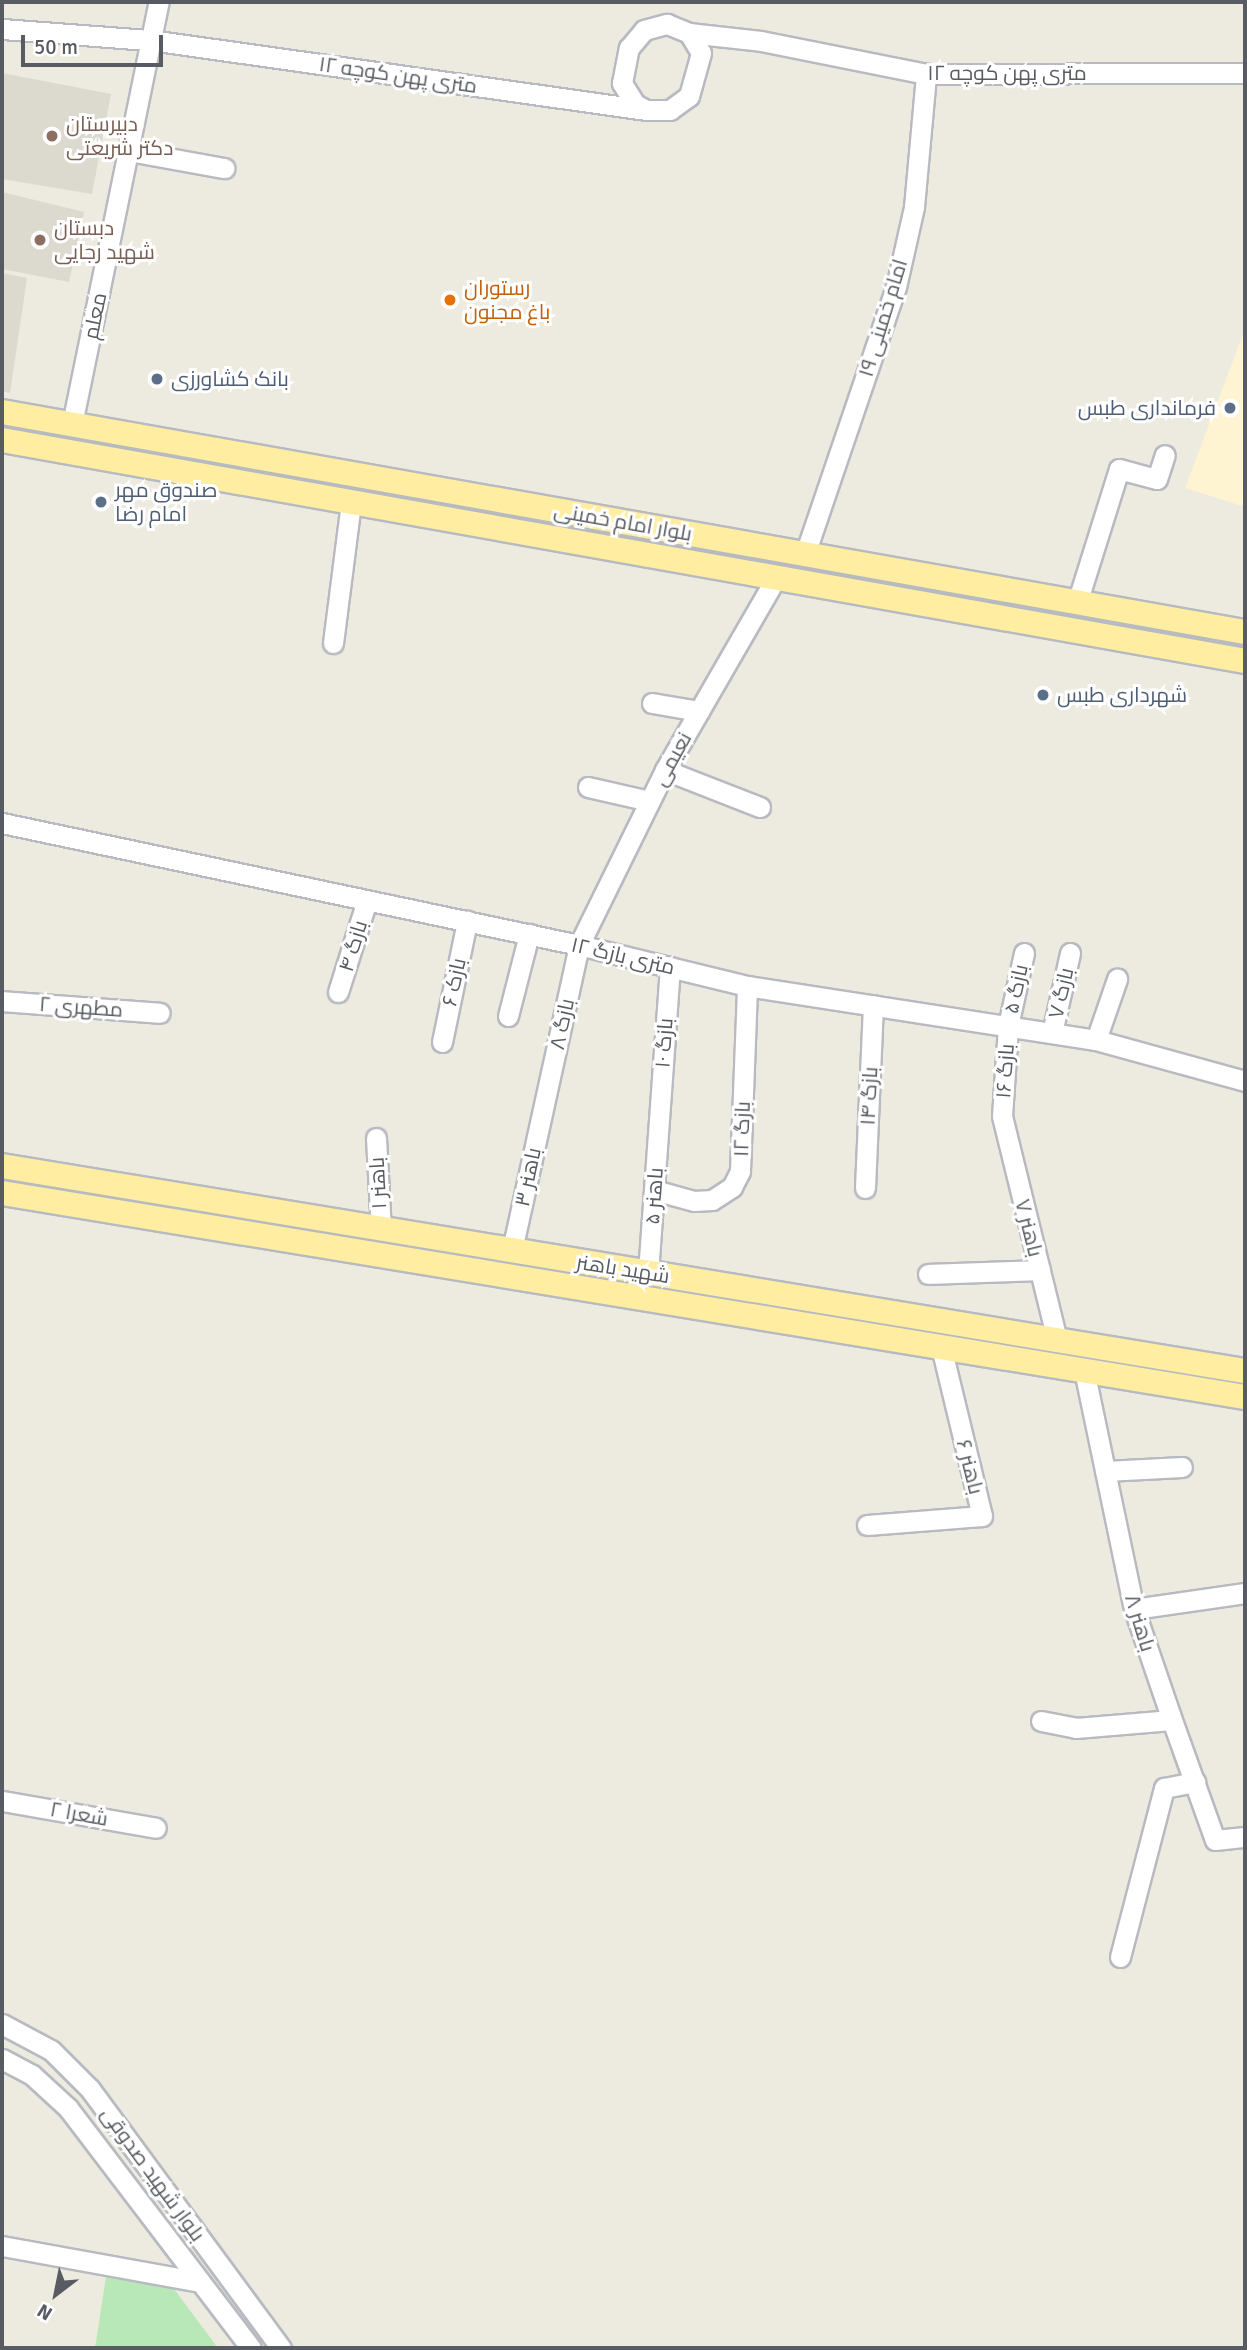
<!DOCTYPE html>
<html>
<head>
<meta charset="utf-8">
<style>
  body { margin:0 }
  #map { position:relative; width:1247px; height:2350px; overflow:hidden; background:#edeadf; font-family:Signika,Cairo,sans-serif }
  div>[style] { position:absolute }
  .commercial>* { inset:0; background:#fff4d2 }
  .education>* { inset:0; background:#dcd9ce }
  .green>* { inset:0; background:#b9e8b8 }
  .roads { filter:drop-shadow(2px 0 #b7bac0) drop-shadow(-2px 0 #b7bac0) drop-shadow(0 2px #b7bac0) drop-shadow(0 -2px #b7bac0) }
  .minor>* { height:19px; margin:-9.5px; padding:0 9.5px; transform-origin:9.5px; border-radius:9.5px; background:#fff }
  .major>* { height:24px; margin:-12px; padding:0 12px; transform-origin:12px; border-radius:12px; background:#ffeea2 }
  .dots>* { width:19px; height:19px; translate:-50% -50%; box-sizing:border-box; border:4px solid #fff; border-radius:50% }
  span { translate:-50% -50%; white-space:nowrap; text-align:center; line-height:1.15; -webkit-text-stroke:6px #fff; paint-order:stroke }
  .street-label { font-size:21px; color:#585c62 }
  .education-label { font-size:21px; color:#785e54 }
  .left { translate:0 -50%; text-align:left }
  .food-label { font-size:21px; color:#c56008 }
  .service-label { font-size:21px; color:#4e5e75 }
  .right { translate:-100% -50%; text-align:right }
  .frame { position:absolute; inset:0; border:4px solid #585c62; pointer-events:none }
  .north { position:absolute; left:21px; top:2259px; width:70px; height:70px; -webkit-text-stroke:5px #fff; paint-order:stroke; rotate:212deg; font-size:19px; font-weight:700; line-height:28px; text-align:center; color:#585c62 }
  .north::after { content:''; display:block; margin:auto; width:24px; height:32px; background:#585c62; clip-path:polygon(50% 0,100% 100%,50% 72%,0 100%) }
  .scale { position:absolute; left:21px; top:35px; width:142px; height:32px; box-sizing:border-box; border:4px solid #585c62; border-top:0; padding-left:9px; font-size:21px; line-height:24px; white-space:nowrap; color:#585c62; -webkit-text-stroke:5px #fff; paint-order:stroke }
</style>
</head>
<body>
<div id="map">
  <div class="commercial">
    <div style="clip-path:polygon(1245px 329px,1245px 507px,1185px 488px)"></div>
  </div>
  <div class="education">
    <div style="clip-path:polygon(2px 73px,111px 94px,92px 194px,2px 179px)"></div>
    <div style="clip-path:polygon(2px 192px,84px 212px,69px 282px,2px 269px)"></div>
    <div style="clip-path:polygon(2px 273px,27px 278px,10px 393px,2px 391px)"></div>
  </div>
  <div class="green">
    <div style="clip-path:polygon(106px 2277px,174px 2289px,218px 2348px,95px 2348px)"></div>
  </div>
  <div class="roads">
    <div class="minor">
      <div style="left:667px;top:24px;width:24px;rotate:22deg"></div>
      <div style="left:689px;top:33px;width:23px;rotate:59deg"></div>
      <div style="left:701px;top:53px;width:45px;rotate:105.6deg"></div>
      <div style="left:689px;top:96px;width:24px;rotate:144deg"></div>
      <div style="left:670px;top:110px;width:24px;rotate:180deg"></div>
      <div style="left:646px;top:110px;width:13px;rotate:-151deg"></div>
      <div style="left:635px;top:104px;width:25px;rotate:-122deg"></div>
      <div style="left:622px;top:83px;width:36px;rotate:-79deg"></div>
      <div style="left:629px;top:48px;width:23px;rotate:-50deg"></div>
      <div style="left:644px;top:30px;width:24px;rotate:-15deg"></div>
      <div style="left:2px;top:29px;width:148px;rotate:4.3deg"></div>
      <div style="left:150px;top:40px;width:501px;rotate:8.03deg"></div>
      <div style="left:689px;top:33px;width:72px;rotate:6.3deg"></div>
      <div style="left:761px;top:41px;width:168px;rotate:11.3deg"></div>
      <div style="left:926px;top:74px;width:319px;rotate:-0.2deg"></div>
      <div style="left:130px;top:151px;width:96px;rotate:10.3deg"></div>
      <div style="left:72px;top:424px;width:431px;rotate:-78.4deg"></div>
      <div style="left:805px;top:554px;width:282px;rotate:-71.2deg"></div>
      <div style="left:896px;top:287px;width:82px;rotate:-77.3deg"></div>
      <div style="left:914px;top:207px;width:134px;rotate:-84.8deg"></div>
      <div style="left:1077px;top:603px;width:140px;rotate:-72.6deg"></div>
      <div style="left:1119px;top:469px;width:39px;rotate:15deg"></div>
      <div style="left:1157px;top:479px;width:25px;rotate:-72deg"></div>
      <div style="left:333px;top:643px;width:142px;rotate:-82.7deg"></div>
      <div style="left:652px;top:703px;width:48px;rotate:9.7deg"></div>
      <div style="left:665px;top:770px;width:102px;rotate:21.3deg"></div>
      <div style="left:588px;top:787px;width:63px;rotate:12.9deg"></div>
      <div style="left:2px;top:823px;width:590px;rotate:11.94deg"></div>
      <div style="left:579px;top:945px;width:173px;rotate:13.7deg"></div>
      <div style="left:747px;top:986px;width:353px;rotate:8.8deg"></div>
      <div style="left:1096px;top:1040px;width:155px;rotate:15.4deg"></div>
      <div style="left:1024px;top:953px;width:75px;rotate:102.4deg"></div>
      <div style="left:1008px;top:1026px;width:90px;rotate:93.8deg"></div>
      <div style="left:1002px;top:1116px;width:231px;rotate:76.2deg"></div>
      <div style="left:338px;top:992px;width:96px;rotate:-72.5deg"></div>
      <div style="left:2px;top:1001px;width:158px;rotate:4.3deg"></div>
      <div style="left:508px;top:1016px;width:85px;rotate:-75.6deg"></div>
      <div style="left:1052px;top:1033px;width:82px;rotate:-77.3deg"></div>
      <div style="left:1096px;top:1040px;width:65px;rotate:-71deg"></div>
      <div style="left:442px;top:1042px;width:124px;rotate:-78.3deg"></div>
      <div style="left:376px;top:1138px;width:91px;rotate:86.9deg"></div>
      <div style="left:865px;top:1188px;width:183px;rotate:-87.5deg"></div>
      <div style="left:654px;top:1190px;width:41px;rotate:15.4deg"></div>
      <div style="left:694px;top:1201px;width:18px;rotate:-3deg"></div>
      <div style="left:712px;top:1200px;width:24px;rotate:-33deg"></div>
      <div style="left:732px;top:1187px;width:18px;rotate:-63deg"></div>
      <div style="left:740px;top:1171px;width:185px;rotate:-87.8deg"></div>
      <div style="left:512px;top:1250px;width:312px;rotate:-77.6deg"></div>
      <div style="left:579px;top:945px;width:195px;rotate:-63.8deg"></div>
      <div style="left:665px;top:770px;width:222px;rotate:-60deg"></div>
      <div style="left:648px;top:1273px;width:307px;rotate:-85.9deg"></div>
      <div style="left:928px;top:1274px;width:112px;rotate:-2deg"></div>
      <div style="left:1084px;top:1370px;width:244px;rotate:78.2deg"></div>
      <div style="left:1134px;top:1609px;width:117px;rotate:71.1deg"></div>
      <div style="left:1172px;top:1720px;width:127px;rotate:70.3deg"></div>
      <div style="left:1215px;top:1840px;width:30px;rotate:-6deg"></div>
      <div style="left:1105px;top:1471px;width:77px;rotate:-3deg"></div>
      <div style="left:867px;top:1525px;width:115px;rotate:-4.5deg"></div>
      <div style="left:982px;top:1516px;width:174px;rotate:-103.6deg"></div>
      <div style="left:1134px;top:1609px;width:112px;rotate:-8.2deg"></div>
      <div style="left:1041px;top:1721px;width:36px;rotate:11deg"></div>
      <div style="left:1076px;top:1728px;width:96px;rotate:-4.8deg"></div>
      <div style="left:2px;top:1801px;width:156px;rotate:9.9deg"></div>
      <div style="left:1120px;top:1957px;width:175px;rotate:-75.4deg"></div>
      <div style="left:1164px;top:1788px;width:32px;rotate:-11deg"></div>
      <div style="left:2px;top:2024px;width:55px;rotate:28deg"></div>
      <div style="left:51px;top:2050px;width:55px;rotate:45deg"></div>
      <div style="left:90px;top:2089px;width:322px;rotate:53.6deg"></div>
      <div style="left:2px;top:2059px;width:34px;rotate:28deg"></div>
      <div style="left:32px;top:2075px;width:49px;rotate:42.5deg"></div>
      <div style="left:68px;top:2108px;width:302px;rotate:52.7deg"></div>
      <div style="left:2px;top:2246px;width:201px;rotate:10.3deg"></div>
    </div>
    <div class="major">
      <div style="left:2px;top:412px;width:1262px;rotate:10.04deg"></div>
      <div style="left:2px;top:440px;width:1262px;rotate:10.08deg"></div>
      <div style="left:2px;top:1166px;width:1260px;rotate:9.37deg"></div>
      <div style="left:2px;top:1193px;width:1260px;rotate:9.32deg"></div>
    </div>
  </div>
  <div class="dots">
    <div style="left:52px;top:136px;background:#8d6e63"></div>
    <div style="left:40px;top:240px;background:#8d6e63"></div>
    <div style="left:450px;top:300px;background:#e8710a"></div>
    <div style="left:157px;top:379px;background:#5c6f8a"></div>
    <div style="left:1230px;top:408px;background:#5c6f8a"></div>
    <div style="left:101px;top:502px;background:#5c6f8a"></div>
    <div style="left:1043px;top:695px;background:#5c6f8a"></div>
  </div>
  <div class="street-label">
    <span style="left:1007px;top:73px">۱۲ متری پهن کوچه</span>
    <span style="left:398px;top:75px;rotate:8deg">۱۲ متری پهن کوچه</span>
    <span style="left:95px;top:316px;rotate:-78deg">معلم</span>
    <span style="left:883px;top:318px;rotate:-73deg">امام خمینی ۱۹</span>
    <span style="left:623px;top:522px;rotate:10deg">بلوار امام خمینی</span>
    <span style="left:672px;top:759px;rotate:-61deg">نعیمی</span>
    <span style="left:353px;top:946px;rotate:-73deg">بازگ ۴</span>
    <span style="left:623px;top:956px;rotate:13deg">۱۲ متری بازگ</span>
    <span style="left:454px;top:982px;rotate:-78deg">بازک ۶</span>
    <span style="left:1016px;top:989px;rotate:-78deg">بازگ ۵</span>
    <span style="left:1061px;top:993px;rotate:-77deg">بازگ ۷</span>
    <span style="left:81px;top:1007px;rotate:4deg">مطهری ۲</span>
    <span style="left:562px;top:1024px;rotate:-78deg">بازگ ۸</span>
    <span style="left:664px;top:1043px;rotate:-86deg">بازگ ۱۰</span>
    <span style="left:1005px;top:1071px;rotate:-86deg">بازگ ۱۶</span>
    <span style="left:869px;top:1096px;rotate:-87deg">بازگ ۱۴</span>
    <span style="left:742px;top:1129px;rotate:-88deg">بازگ ۱۲</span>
    <span style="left:528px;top:1177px;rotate:-78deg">باهنر ۳</span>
    <span style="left:378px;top:1183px;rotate:-93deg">باهنر ۱</span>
    <span style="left:654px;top:1196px;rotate:-86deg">باهنر ۵</span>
    <span style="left:1029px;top:1228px;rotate:76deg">باهنر ۷</span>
    <span style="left:623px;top:1269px;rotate:9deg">شهید باهنر</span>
    <span style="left:970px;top:1467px;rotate:76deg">باهنر ۶</span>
    <span style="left:1140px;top:1623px;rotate:73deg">باهنر ۸</span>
    <span style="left:79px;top:1814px;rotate:10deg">شعرا ۲</span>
    <span style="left:153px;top:2174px;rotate:54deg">بلوار شهید صدوقی</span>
  </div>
  <div class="education-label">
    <span class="left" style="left:66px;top:136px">دبیرستان<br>دکتر شریعتی</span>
    <span class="left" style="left:54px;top:240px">دبستان<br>شهید رجایی</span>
  </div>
  <div class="food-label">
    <span class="left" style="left:464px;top:300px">رستوران<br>باغ مجنون</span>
  </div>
  <div class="service-label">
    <span class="left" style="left:171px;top:379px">بانک کشاورزی</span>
    <span class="right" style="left:1216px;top:408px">فرمانداری طبس</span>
    <span class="left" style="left:115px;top:502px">صندوق مهر<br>امام رضا</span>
    <span class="left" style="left:1057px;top:695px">شهرداری طبس</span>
  </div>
  <div class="frame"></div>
  <div class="north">N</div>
  <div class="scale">50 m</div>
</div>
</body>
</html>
